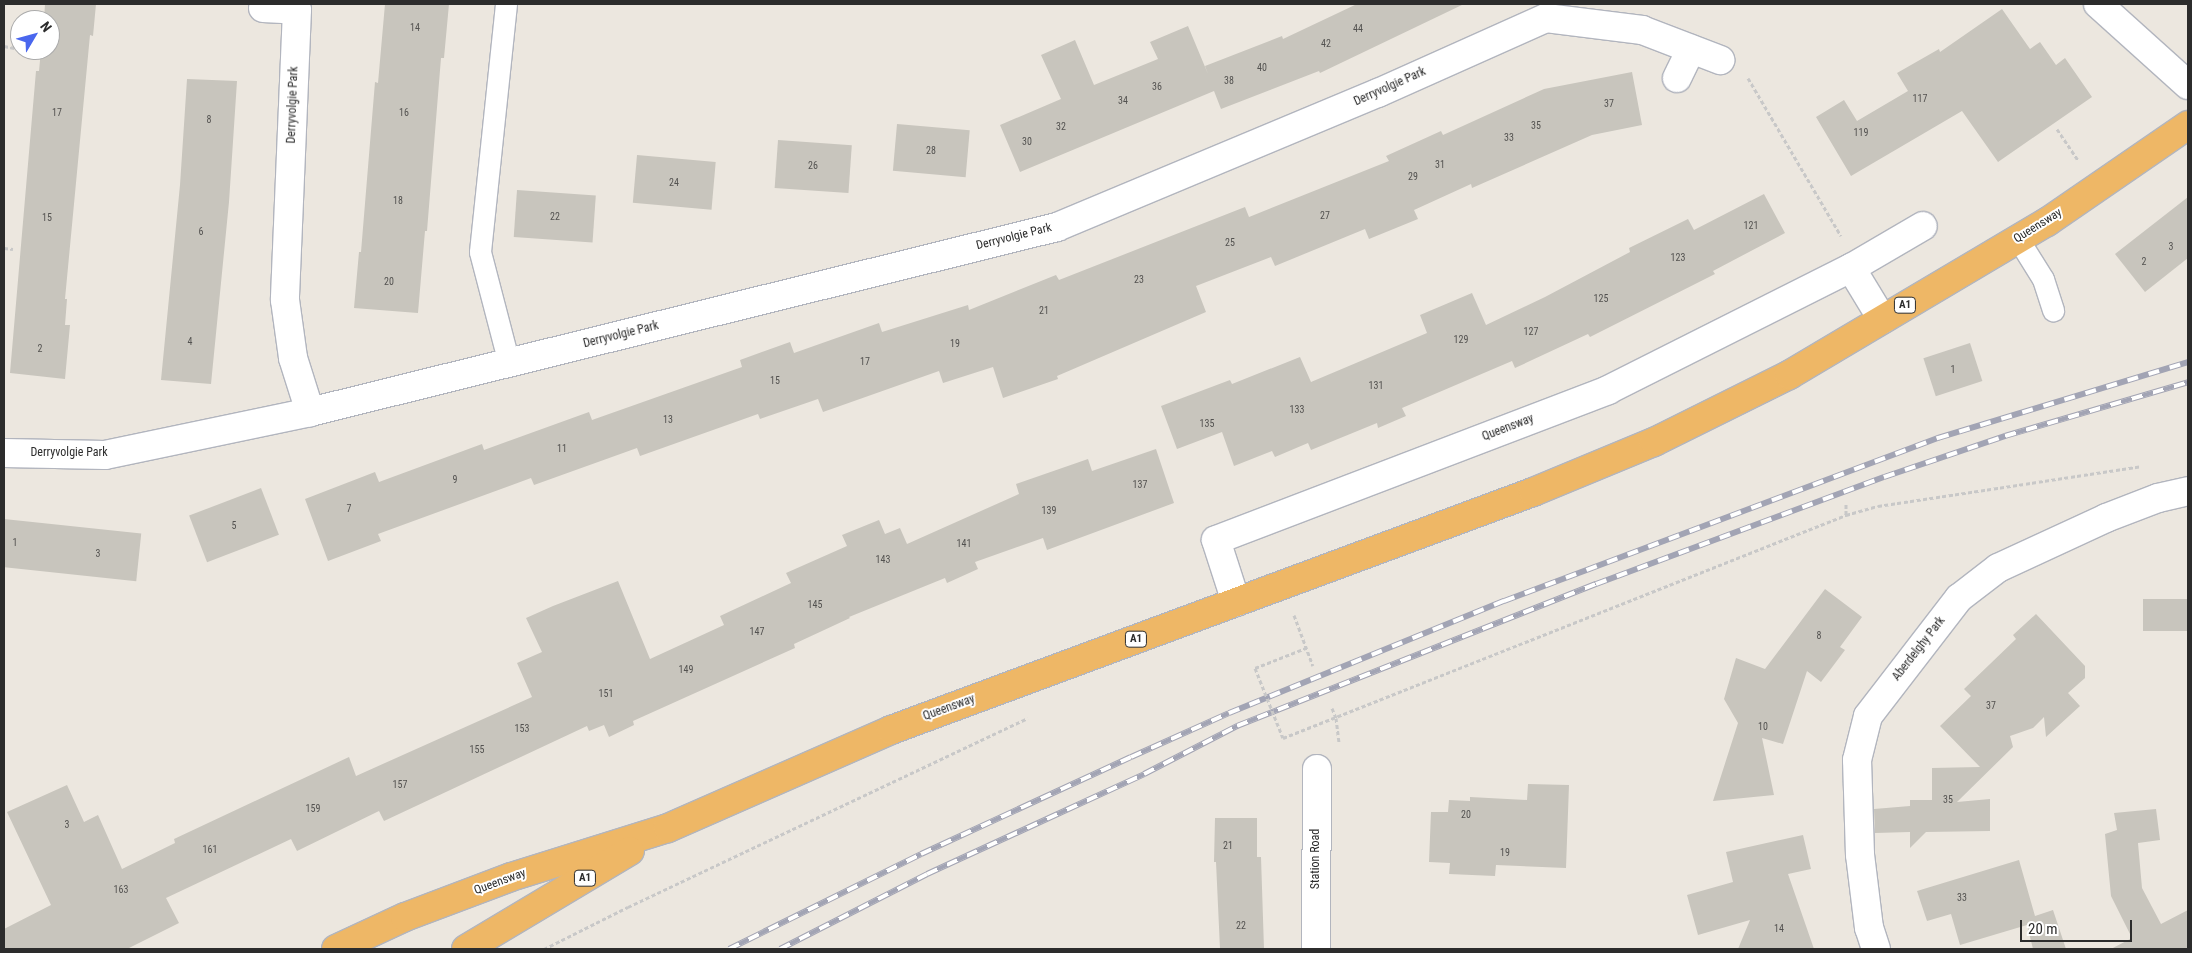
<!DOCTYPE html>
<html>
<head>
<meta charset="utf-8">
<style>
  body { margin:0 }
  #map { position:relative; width:2192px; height:953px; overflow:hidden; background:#ece7df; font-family:"Roboto Condensed",sans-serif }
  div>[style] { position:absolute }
  .building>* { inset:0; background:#c8c5bd; transform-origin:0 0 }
  .path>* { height:3px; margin-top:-1.5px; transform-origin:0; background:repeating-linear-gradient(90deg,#c8c8c8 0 4px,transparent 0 6.5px) }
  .roads { filter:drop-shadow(1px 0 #b2b5be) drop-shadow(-1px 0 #b2b5be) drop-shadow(0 1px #b2b5be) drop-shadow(0 -1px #b2b5be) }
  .service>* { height:21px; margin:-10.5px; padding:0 10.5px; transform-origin:10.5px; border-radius:10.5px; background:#fff }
  .minor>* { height:28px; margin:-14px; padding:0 14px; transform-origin:14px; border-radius:14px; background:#fff }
  .trunk>* { height:28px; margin:-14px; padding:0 14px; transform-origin:14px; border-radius:14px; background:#eeb766 }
  .rail>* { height:5.5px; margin-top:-2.75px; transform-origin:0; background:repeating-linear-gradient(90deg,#fff 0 11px,#a2a4b4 0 22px); box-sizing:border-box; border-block:1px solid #a2a4b4 }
  .path-bridge>* { height:3px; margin-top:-1.5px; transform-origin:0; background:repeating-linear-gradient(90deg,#c8c8c8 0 4px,transparent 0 6.5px) }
  span { translate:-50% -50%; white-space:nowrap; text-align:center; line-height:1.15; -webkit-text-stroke:4px #fff; paint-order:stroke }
  .number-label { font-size:10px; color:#535250 }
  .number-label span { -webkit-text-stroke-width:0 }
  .shield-label span { padding:1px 4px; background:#fff; border:1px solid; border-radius:4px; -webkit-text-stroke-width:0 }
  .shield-label { font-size:11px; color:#2c2c2c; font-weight:700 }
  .street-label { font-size:12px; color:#2c2c2c }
  .frame { position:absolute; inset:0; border:5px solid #2c2c2c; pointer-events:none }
  .north { position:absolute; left:10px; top:10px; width:50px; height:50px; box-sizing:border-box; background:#fff; border:1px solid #ababab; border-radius:50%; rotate:53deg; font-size:14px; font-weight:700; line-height:20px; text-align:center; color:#2c2c2c }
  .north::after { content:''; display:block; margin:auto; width:18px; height:22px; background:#4a67ee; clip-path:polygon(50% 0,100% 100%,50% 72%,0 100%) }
  .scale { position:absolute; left:2020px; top:920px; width:112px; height:22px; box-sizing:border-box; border:2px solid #2c2c2c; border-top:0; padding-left:6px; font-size:15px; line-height:18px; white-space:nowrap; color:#2c2c2c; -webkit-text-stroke:4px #fff; paint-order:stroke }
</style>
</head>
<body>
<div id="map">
  <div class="building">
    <div style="clip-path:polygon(45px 4px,96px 4px,93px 36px,90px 35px,65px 299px,67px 299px,65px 325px,70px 325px,65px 379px,10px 373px,36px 71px,39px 71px,41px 50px,50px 50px,50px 20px,44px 20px)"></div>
    <div style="clip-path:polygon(385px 4px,449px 4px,444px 58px,441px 58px,427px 231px,425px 231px,418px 313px,354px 308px,359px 252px,361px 252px,375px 82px,378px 83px)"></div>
    <div style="clip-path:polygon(1357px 4px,1464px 4px,1320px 73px,1319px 71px,1221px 109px,1214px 91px,1020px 172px,1000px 125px,1061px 99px,1041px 55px,1075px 40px,1094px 85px,1158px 59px,1150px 42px,1188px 26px,1208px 74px,1205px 66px,1282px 36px,1283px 39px)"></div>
    <div style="clip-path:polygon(2002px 9px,2030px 49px,2040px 42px,2056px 65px,2065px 58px,2092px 97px,1998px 162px,1962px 111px,1851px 176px,1816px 117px,1844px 100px,1857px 121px,1908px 91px,1897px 73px,1939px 49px,1940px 52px)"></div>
    <div style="clip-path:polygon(1632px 72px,1642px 125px,1592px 135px,1472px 188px,1471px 184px,1414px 210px,1418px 219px,1369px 239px,1365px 229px,1275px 266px,1271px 257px,1196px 286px,1206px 312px,1057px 376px,1058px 379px,1003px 398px,993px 367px,943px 383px,939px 371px,823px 412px,818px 399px,760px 419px,758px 414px,640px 456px,637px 448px,534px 485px,531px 478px,378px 534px,381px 541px,328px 561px,305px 499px,375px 472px,379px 482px,482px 444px,484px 450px,589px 412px,592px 420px,742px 367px,740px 360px,790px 342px,794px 353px,879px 323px,882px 332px,968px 305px,969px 310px,1056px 275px,1059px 280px,1245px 207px,1249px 217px,1389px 161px,1386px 156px,1441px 131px,1443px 135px,1544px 89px)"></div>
    <div style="clip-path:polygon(187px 79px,237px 81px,229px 202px,211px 384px,161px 380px,180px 185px)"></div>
    <div style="left:897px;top:124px;width:73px;height:47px;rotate:5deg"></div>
    <div style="left:778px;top:140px;width:74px;height:48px;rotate:4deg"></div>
    <div style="left:637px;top:155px;width:79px;height:48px;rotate:5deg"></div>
    <div style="left:517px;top:190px;width:79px;height:47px;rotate:4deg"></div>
    <div style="clip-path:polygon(1764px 194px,1785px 233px,1713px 271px,1715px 274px,1590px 337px,1588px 334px,1515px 368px,1512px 361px,1402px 408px,1406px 416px,1378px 428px,1377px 423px,1311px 450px,1308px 443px,1275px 457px,1272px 451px,1234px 466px,1222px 432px,1177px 449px,1161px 406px,1230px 380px,1232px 384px,1300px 357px,1311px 382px,1427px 333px,1420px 315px,1472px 293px,1486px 325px,1545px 297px,1630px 252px,1629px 248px,1688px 219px,1694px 230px)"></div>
    <div style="clip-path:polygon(2188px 197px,2188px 258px,2145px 292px,2115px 254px)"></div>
    <div style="left:1970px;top:343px;width:40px;height:49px;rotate:72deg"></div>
    <div style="clip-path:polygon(1156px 449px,1174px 503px,1047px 550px,1043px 538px,975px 562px,978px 569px,947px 583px,945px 578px,849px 617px,850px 618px,794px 644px,795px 648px,633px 721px,634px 725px,609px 737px,604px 725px,589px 731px,587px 726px,384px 821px,379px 811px,297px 851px,291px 839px,166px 898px,179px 923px,127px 949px,4px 949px,4px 929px,51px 905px,7px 812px,67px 785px,84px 822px,98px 815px,122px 869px,175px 843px,174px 839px,349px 757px,356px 776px,532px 697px,517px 663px,542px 652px,526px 618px,553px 606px,618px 581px,650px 659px,724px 625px,720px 616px,791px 583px,786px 573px,847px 546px,842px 535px,879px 520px,885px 534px,900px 528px,907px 544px,1019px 494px,1016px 484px,1088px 459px,1092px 471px)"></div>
    <div style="left:261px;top:488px;width:50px;height:77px;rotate:69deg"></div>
    <div style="left:4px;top:519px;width:138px;height:48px;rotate:6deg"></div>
    <div style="clip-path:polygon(1825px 589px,1862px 617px,1840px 647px,1845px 650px,1821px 682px,1807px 671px,1783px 744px,1762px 738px,1774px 795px,1713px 801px,1738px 723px,1724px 699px,1736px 658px,1765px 669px)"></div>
    <div style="left:2188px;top:599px;width:32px;height:45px;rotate:90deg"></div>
    <div style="clip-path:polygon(2036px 614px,2085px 666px,2085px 678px,2068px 693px,2080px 706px,2046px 737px,2044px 717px,2033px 728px,2010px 736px,2013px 747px,1957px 802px,1990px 799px,1990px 831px,1926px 832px,1910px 848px,1910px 832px,1875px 833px,1874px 809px,1910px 806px,1910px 800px,1932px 800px,1932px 768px,1980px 767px,1940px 726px,1971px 696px,1964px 689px,2016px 639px,2013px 635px)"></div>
    <div style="clip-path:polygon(1528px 784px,1569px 785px,1566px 868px,1496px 865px,1495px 876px,1449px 874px,1450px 863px,1429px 862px,1431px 812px,1448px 812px,1449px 800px,1470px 801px,1470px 797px,1527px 800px)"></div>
    <div style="clip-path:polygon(2156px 809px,2160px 840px,2138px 843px,2142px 888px,2161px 924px,2188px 910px,2188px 949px,2111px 949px,2132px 938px,2111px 896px,2105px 834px,2117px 830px,2114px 813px)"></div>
    <div style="clip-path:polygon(1215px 818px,1257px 818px,1257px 857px,1261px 857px,1264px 949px,1220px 949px,1216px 862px,1214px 862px)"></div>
    <div style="clip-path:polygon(1803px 835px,1811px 869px,1788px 874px,1814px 949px,1738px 949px,1750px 920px,1698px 935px,1687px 895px,1733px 882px,1726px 852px)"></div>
    <div style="clip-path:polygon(2019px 860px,2035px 916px,2053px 910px,2066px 949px,2033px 949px,2027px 925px,1960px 945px,1951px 914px,1927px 921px,1917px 891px)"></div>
  </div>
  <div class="path">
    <div style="left:4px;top:46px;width:16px;rotate:11deg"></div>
    <div style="left:26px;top:50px;width:6px;rotate:9deg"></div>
    <div style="left:1748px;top:78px;width:183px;rotate:59.5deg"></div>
    <div style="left:2057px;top:129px;width:37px;rotate:56deg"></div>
    <div style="left:4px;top:248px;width:9px;rotate:6deg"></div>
    <div style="left:1846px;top:504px;width:11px;rotate:90deg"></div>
    <div style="left:1294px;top:615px;width:54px;rotate:69.6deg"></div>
    <div style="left:1255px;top:668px;width:55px;rotate:-21.4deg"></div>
    <div style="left:1332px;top:708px;width:11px;rotate:68deg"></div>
    <div style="left:1336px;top:718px;width:25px;rotate:83deg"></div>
    <div style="left:1283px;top:738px;width:606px;rotate:-21.61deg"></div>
    <div style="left:1846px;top:515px;width:33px;rotate:-16deg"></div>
    <div style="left:1878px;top:506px;width:266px;rotate:-8.6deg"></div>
    <div style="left:544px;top:949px;width:94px;rotate:-26.6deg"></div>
    <div style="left:628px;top:907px;width:442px;rotate:-25.3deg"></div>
  </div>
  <div class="roads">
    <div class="service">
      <div style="left:506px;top:4px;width:249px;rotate:96deg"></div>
      <div style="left:480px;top:252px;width:115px;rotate:75.4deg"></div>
      <div style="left:2018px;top:239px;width:47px;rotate:58deg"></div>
      <div style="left:2043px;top:279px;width:33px;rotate:72deg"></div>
    </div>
    <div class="minor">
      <div style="left:2098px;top:4px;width:121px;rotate:42deg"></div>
      <div style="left:263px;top:8px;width:34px;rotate:3deg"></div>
      <div style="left:297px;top:10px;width:290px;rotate:92.4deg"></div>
      <div style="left:285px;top:300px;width:59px;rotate:82.1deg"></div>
      <div style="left:293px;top:358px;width:57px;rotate:72.5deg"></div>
      <div style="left:1677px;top:78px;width:32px;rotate:-64deg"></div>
      <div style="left:1851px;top:268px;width:60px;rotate:58.7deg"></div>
      <div style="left:4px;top:453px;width:101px;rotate:1.1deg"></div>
      <div style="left:105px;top:455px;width:209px;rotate:-11.8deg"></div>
      <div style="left:310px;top:412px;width:770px;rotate:-13.91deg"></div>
      <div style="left:1057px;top:227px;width:348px;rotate:-22.7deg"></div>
      <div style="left:1378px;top:93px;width:184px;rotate:-24.1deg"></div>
      <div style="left:1546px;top:18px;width:97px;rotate:7.1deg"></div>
      <div style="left:1642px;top:30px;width:84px;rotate:21deg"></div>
      <div style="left:1236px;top:602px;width:65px;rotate:-107.9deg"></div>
      <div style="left:1216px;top:540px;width:420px;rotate:-20.9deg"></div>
      <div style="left:1608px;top:390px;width:272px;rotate:-26.7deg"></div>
      <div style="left:1851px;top:268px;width:83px;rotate:-30.3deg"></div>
      <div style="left:1316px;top:949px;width:180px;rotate:-89.7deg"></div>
      <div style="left:1876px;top:949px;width:22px;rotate:-108deg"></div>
      <div style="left:1869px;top:928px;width:74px;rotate:-97deg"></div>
      <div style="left:1860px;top:855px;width:95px;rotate:-91.8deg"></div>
      <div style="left:1857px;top:760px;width:45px;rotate:-76deg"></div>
      <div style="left:1868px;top:716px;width:149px;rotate:-52.4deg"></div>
      <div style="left:1959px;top:598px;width:49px;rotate:-37.6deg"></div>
      <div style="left:1998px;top:568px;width:119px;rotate:-24.8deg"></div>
      <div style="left:2106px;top:518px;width:56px;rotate:-21deg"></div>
      <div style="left:2158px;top:498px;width:31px;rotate:-13deg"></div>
    </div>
    <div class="trunk">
      <div style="left:336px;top:949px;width:76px;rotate:-24.9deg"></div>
      <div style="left:405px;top:917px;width:113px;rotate:-20.7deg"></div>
      <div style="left:511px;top:877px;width:164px;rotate:-17.3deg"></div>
      <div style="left:668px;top:828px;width:244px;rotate:-23.7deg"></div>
      <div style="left:891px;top:730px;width:685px;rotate:-20.34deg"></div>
      <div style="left:1533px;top:492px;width:131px;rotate:-22.5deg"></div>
      <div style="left:1654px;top:442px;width:151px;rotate:-26.4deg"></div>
      <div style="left:1789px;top:375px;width:300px;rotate:-30.7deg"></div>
      <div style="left:2047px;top:222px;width:171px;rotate:-34.5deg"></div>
      <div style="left:466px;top:949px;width:191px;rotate:-30.9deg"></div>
    </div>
  </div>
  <div class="rail">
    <div style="left:729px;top:949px;width:214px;rotate:-26.3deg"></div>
    <div style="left:921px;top:854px;width:231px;rotate:-24.8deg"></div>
    <div style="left:1131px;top:757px;width:107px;rotate:-24.2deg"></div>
    <div style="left:1229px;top:713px;width:297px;rotate:-22.2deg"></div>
    <div style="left:1504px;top:601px;width:464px;rotate:-20.6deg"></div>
    <div style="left:1938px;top:438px;width:261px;rotate:-16.9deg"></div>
    <div style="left:780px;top:949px;width:165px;rotate:-27deg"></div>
    <div style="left:927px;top:874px;width:239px;rotate:-24.7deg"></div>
    <div style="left:1144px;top:774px;width:105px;rotate:-27.3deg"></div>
    <div style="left:1237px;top:726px;width:386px;rotate:-21.6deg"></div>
    <div style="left:1596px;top:584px;width:307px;rotate:-20.4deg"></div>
    <div style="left:1884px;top:477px;width:128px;rotate:-18.7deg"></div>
    <div style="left:2005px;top:436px;width:191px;rotate:-16.4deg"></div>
  </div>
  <div class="path-bridge">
    <div style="left:1255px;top:668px;width:75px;rotate:68.2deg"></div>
  </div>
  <div class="number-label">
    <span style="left:415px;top:28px">14</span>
    <span style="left:1358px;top:29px">44</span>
    <span style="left:1326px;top:44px">42</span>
    <span style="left:1262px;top:68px">40</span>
    <span style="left:1229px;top:81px">38</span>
    <span style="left:1157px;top:87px">36</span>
    <span style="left:1920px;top:99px">117</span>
    <span style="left:1123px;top:101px">34</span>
    <span style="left:1609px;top:104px">37</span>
    <span style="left:57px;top:113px">17</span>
    <span style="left:404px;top:113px">16</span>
    <span style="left:209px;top:120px">8</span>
    <span style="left:1536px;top:126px">35</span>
    <span style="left:1061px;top:127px">32</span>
    <span style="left:1861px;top:133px">119</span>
    <span style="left:1509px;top:138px">33</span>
    <span style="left:1027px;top:142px">30</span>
    <span style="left:931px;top:151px">28</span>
    <span style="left:1440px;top:165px">31</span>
    <span style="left:813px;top:166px">26</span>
    <span style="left:1413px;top:177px">29</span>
    <span style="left:674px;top:183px">24</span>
    <span style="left:398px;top:201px">18</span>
    <span style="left:1325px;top:216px">27</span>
    <span style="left:555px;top:217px">22</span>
    <span style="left:47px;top:218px">15</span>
    <span style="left:1751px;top:226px">121</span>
    <span style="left:201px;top:232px">6</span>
    <span style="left:1230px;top:243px">25</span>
    <span style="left:2171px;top:247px">3</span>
    <span style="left:1678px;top:258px">123</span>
    <span style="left:2144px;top:262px">2</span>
    <span style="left:1139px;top:280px">23</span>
    <span style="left:389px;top:282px">20</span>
    <span style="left:1601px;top:299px">125</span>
    <span style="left:1044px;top:311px">21</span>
    <span style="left:1531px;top:332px">127</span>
    <span style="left:1461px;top:340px">129</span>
    <span style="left:190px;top:342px">4</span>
    <span style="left:955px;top:344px">19</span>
    <span style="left:40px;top:349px">2</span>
    <span style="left:865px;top:362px">17</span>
    <span style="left:1953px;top:370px">1</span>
    <span style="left:775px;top:381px">15</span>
    <span style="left:1376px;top:386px">131</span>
    <span style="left:1297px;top:410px">133</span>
    <span style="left:668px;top:420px">13</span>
    <span style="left:1207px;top:424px">135</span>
    <span style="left:562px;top:449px">11</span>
    <span style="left:455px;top:480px">9</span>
    <span style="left:1140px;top:485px">137</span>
    <span style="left:349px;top:509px">7</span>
    <span style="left:1049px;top:511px">139</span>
    <span style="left:234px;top:526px">5</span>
    <span style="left:15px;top:543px">1</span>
    <span style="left:964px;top:544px">141</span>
    <span style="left:98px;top:554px">3</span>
    <span style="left:883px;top:560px">143</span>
    <span style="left:815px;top:605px">145</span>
    <span style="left:757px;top:632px">147</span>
    <span style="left:1819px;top:636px">8</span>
    <span style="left:686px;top:670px">149</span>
    <span style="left:606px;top:694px">151</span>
    <span style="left:1991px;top:706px">37</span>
    <span style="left:1763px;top:727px">10</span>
    <span style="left:522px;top:729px">153</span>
    <span style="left:477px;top:750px">155</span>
    <span style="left:400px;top:785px">157</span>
    <span style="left:1948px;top:800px">35</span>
    <span style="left:313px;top:809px">159</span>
    <span style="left:1466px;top:815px">20</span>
    <span style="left:67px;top:825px">3</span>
    <span style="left:1228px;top:846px">21</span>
    <span style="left:210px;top:850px">161</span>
    <span style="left:1505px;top:853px">19</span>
    <span style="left:121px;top:890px">163</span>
    <span style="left:1962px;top:898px">33</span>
    <span style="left:1241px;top:926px">22</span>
    <span style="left:1779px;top:929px">14</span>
  </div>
  <div class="shield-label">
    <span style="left:1905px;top:305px">A1</span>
    <span style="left:1136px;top:639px">A1</span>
    <span style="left:585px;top:878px">A1</span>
  </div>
  <div class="street-label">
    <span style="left:1390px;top:87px;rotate:-24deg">Derryvolgie Park</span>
    <span style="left:293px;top:105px;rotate:-88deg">Derryvolgie Park</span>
    <span style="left:2038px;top:226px;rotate:-32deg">Queensway</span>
    <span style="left:1014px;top:237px;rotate:-14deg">Derryvolgie Park</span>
    <span style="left:621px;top:335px;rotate:-14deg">Derryvolgie Park</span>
    <span style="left:1508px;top:428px;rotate:-21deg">Queensway</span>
    <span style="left:69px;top:453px">Derryvolgie Park</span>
    <span style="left:1919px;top:649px;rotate:-52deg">Aberdelghy Park</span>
    <span style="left:949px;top:708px;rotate:-20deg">Queensway</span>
    <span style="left:1316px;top:859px;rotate:-90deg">Station Road</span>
    <span style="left:500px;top:882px;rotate:-20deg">Queensway</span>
  </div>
  <div class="frame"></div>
  <div class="north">N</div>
  <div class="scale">20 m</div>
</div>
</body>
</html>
